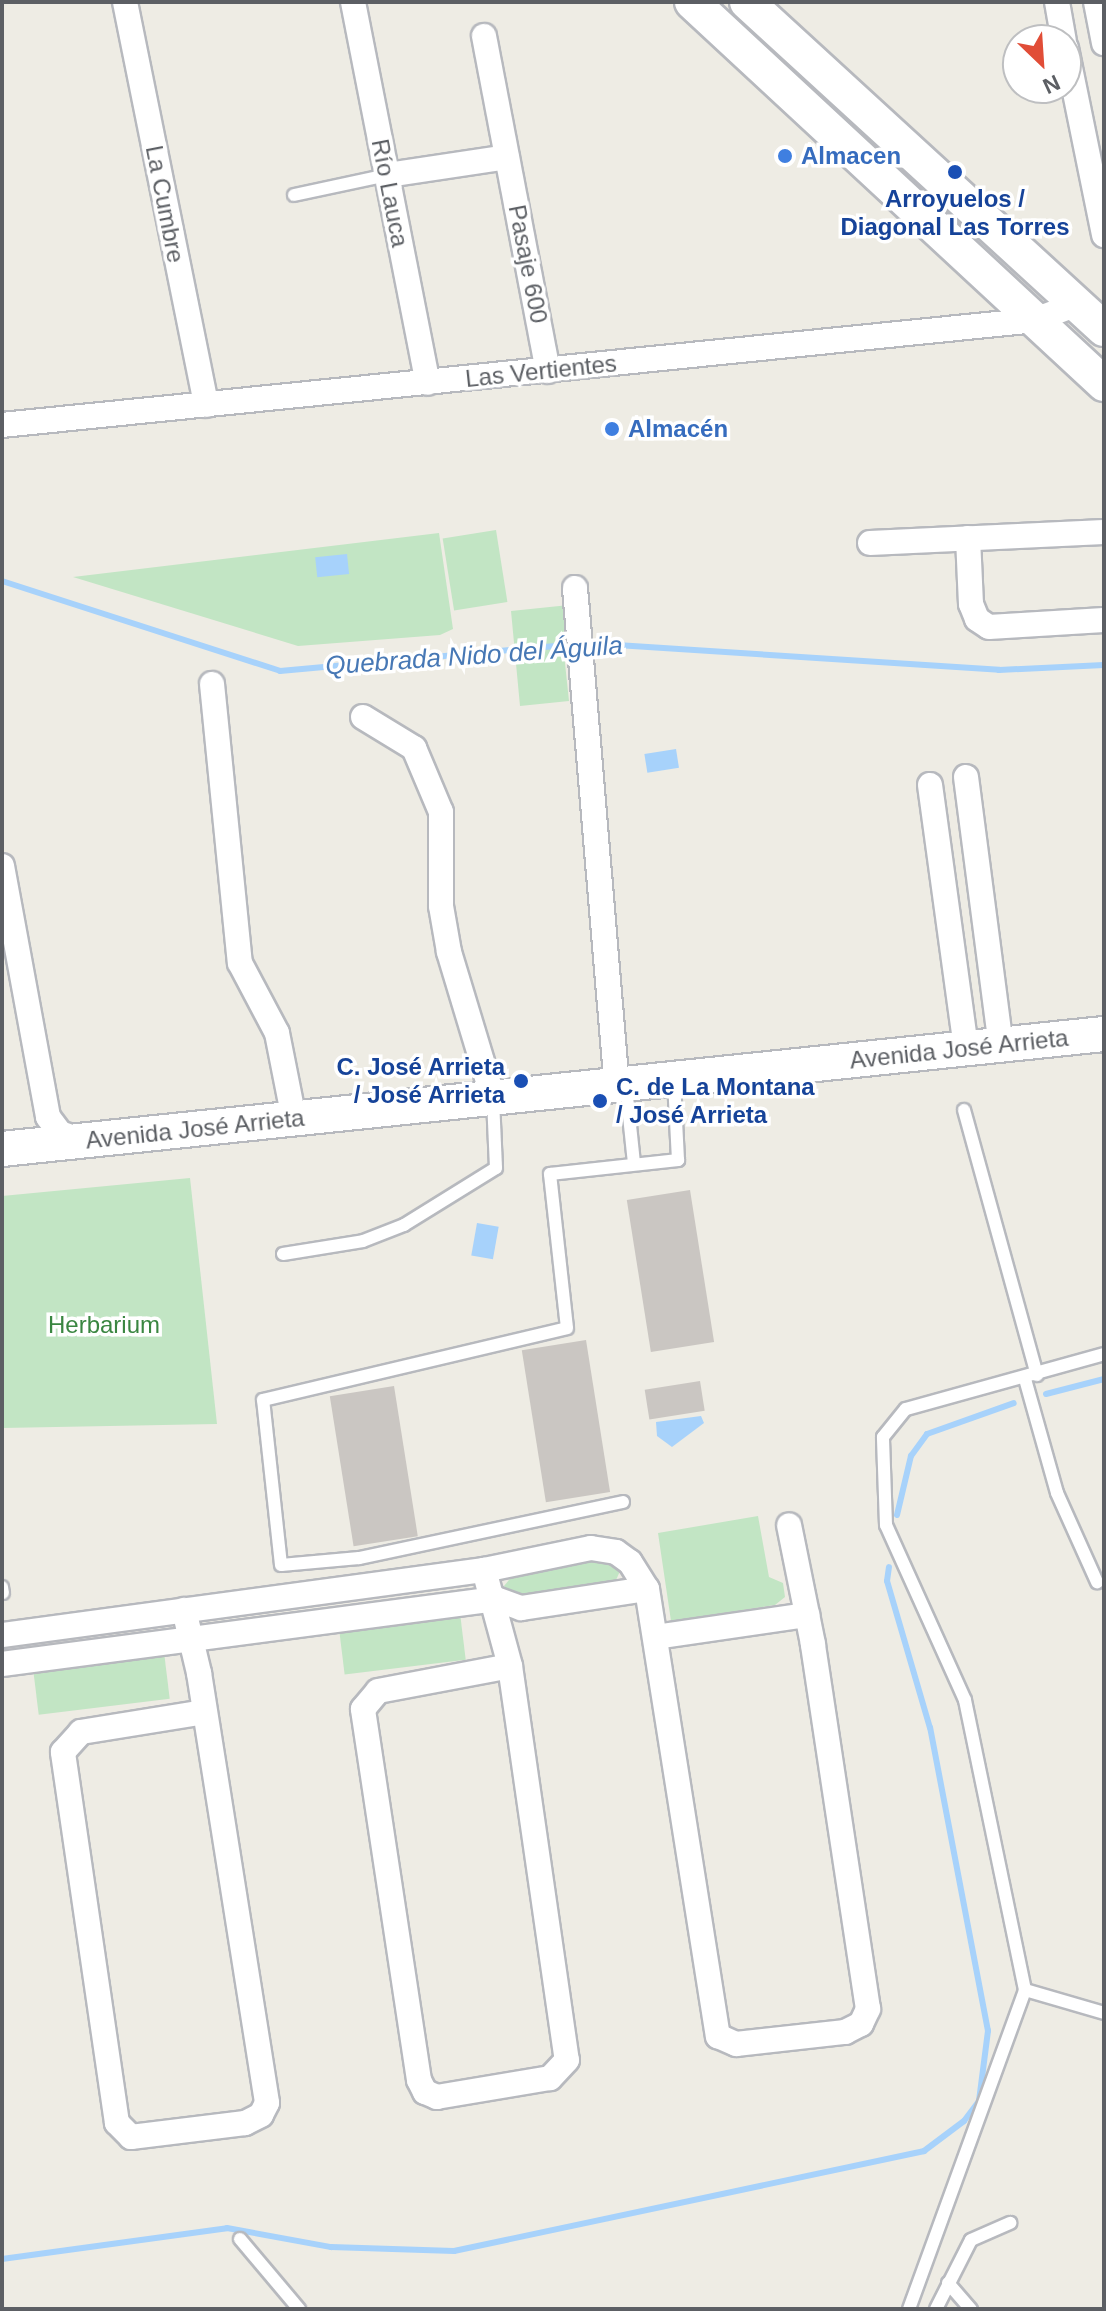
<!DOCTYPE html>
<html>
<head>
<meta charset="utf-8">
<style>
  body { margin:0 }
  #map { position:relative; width:1106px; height:2311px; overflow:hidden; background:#eeece4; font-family:Helvetica,sans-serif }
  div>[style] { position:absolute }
  .green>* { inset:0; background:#c2e5c4; transform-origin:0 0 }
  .water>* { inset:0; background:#a7d2fb; transform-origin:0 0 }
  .stream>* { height:6px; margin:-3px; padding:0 3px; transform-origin:3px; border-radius:3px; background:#a7d2fb }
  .building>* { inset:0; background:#cac6c2; transform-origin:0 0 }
  .roads { filter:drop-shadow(2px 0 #b7b9be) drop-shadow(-2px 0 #b7b9be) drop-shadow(0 2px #b7b9be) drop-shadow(0 -2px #b7b9be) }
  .lane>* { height:12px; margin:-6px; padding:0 6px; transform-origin:6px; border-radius:6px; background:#fff }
  .street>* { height:24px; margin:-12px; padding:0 12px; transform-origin:12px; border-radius:12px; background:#fff }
  .secondary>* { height:34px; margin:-17px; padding:0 17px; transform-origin:17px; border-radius:17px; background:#fff }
  .dots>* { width:22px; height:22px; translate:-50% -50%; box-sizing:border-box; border:4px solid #fff; border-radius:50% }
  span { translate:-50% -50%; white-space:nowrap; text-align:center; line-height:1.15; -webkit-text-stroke:7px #fff; paint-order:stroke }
  .shop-label { font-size:24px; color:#366cbe; font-weight:700 }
  .left { translate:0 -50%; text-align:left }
  .street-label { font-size:24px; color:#5c5f64 }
  .transit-label { font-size:24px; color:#164399; font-weight:700 }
  .right { translate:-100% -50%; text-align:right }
  .park-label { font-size:24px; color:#3a8641 }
  .water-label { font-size:26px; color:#4778b5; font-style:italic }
  .frame { position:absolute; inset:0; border:4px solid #5c5f64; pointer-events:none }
  .north { position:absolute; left:1002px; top:24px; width:80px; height:80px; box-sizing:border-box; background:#fff; border:2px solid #bebfc1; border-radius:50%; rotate:155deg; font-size:22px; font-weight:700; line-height:32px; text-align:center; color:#5c5f64 }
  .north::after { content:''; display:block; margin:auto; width:28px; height:36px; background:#e14d37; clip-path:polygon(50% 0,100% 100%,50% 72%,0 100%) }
</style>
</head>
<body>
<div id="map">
  <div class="green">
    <div style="left:496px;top:530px;width:73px;height:54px;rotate:81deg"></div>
    <div style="clip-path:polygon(439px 533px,453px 629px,440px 635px,298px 646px,73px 577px)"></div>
    <div style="clip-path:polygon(569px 605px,564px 654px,569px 701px,520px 706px,511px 611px)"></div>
    <div style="clip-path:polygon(190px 1178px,217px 1424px,2px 1428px,2px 1196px)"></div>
    <div style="clip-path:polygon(758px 1516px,769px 1577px,783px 1583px,785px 1597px,775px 1605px,671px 1621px,658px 1533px)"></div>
    <div style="clip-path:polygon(611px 1556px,620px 1571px,613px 1587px,513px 1599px,504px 1586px,513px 1575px)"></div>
    <div style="left:460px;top:1613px;width:47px;height:122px;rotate:83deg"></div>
    <div style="left:164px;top:1652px;width:47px;height:132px;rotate:83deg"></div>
  </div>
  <div class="water">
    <div style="left:347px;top:554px;width:20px;height:32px;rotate:84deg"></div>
    <div style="left:676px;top:749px;width:19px;height:32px;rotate:81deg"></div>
    <div style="left:477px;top:1223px;width:22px;height:33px;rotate:10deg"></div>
    <div style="clip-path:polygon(701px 1416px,704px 1423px,672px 1447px,657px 1436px,656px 1422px)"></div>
  </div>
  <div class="stream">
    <div style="left:2px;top:581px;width:292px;rotate:17.9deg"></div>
    <div style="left:280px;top:671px;width:296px;rotate:-5.2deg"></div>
    <div style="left:586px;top:643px;width:414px;rotate:3.7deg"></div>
    <div style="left:999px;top:670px;width:105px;rotate:-2.7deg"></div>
    <div style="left:1046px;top:1394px;width:60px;rotate:-14.5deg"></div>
    <div style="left:897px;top:1515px;width:61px;rotate:-76.7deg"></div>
    <div style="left:911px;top:1456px;width:27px;rotate:-54deg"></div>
    <div style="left:927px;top:1434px;width:92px;rotate:-19.6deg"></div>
    <div style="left:2px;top:2259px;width:227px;rotate:-7.8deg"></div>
    <div style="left:227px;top:2228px;width:106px;rotate:10.4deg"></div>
    <div style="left:331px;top:2247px;width:123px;rotate:1.9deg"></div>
    <div style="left:454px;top:2251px;width:481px;rotate:-12deg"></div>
    <div style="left:924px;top:2151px;width:50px;rotate:-36.9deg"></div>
    <div style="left:964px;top:2121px;width:25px;rotate:-53deg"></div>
    <div style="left:979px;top:2101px;width:71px;rotate:-82.7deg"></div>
    <div style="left:988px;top:2031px;width:309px;rotate:-100.8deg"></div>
    <div style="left:930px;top:1728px;width:153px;rotate:-106.3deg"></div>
    <div style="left:887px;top:1581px;width:14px;rotate:-82deg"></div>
  </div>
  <div class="building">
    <div style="left:690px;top:1190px;width:154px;height:64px;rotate:81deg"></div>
    <div style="left:586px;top:1340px;width:154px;height:65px;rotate:81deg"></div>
    <div style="left:700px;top:1381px;width:30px;height:56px;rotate:81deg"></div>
    <div style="left:394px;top:1386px;width:152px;height:65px;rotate:81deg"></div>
  </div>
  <div class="roads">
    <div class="lane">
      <div style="left:294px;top:195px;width:95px;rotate:-12.1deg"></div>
      <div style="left:626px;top:1087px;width:76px;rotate:84deg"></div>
      <div style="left:964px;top:1110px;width:275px;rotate:74.6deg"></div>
      <div style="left:283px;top:1254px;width:81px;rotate:-9.2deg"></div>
      <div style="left:363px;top:1241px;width:44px;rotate:-21.3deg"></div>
      <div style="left:404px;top:1225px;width:108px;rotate:-31.8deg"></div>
      <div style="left:496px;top:1168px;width:68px;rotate:-92.5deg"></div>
      <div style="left:1025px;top:1379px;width:118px;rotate:74.3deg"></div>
      <div style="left:1057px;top:1493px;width:98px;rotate:65.8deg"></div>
      <div style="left:623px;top:1502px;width:270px;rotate:168deg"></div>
      <div style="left:359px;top:1558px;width:78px;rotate:174.9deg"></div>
      <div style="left:281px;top:1565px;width:166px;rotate:-96.2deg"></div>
      <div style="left:263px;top:1400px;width:312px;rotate:-13.3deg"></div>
      <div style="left:567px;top:1328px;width:155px;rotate:-96.3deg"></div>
      <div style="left:550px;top:1174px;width:129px;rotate:-6.2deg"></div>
      <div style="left:678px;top:1160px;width:79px;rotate:-92.9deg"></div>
      <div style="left:2px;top:1587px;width:6px;rotate:81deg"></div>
      <div style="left:1025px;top:1990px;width:82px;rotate:16.2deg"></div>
      <div style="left:240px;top:2239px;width:92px;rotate:49.9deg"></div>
      <div style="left:948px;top:2283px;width:35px;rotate:49deg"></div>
      <div style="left:909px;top:2309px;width:339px;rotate:-70deg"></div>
      <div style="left:1025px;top:1990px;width:296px;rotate:-101.7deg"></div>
      <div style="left:965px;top:1700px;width:192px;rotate:-114.3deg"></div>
      <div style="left:886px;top:1525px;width:88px;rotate:-92deg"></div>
      <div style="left:883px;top:1437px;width:36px;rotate:-51deg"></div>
      <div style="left:906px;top:1409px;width:205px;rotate:-15.5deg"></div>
      <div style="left:936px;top:2309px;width:77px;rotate:-63.1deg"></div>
      <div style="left:971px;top:2240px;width:43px;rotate:-23.6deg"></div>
    </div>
    <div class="street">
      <div style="left:125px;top:2px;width:411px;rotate:78.6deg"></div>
      <div style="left:353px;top:2px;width:388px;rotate:78.9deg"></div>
      <div style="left:1057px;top:2px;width:39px;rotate:80deg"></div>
      <div style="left:1096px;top:2px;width:42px;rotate:79deg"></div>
      <div style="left:484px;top:36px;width:341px;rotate:79.2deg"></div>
      <div style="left:1066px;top:48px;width:191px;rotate:78.5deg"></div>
      <div style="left:387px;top:175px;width:121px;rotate:-8.5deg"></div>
      <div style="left:2px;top:425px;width:1038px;rotate:-5.8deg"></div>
      <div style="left:1035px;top:320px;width:45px;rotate:-20.9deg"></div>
      <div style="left:968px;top:538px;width:66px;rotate:87.4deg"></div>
      <div style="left:971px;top:604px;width:16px;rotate:68deg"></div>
      <div style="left:977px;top:619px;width:14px;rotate:34deg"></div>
      <div style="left:989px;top:627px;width:115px;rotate:-3.5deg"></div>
      <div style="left:870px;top:543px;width:234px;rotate:-2.7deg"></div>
      <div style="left:575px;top:588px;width:499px;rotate:85.2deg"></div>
      <div style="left:212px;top:684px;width:280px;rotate:84.3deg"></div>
      <div style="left:240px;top:963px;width:79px;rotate:62.1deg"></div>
      <div style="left:277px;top:1033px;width:88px;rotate:78.8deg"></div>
      <div style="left:363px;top:717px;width:60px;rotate:31.3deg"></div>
      <div style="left:414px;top:748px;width:69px;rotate:67.1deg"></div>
      <div style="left:441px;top:812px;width:94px;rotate:90deg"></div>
      <div style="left:441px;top:906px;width:47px;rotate:80.1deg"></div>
      <div style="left:449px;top:952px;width:152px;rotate:73.2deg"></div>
      <div style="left:966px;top:777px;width:270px;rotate:82.6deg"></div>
      <div style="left:930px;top:785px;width:265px;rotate:82.2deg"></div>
      <div style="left:2px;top:866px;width:255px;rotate:79.6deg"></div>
      <div style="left:48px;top:1117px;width:20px;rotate:53deg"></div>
      <div style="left:60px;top:1133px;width:21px;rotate:19deg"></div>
      <div style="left:484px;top:1570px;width:99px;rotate:74.8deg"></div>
      <div style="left:510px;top:1666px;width:398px;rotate:81.8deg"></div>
      <div style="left:567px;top:2060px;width:25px;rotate:133deg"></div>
      <div style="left:550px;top:2078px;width:115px;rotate:170.5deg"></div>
      <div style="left:437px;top:2097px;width:13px;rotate:-157deg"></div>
      <div style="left:425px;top:2092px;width:13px;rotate:-117deg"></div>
      <div style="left:419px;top:2080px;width:375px;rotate:-98.6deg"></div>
      <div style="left:363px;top:1709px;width:23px;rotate:-50deg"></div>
      <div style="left:378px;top:1691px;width:134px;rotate:-10.7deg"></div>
      <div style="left:184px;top:1610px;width:65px;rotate:76.6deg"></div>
      <div style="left:199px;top:1673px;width:435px;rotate:81deg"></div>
      <div style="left:267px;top:2103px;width:13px;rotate:117deg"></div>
      <div style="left:261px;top:2115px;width:18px;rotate:153deg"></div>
      <div style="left:245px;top:2123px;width:115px;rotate:173deg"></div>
      <div style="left:131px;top:2137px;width:20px;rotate:-135deg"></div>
      <div style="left:117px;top:2123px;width:375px;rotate:-98.3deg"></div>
      <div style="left:63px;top:1752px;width:27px;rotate:-48deg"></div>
      <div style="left:81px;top:1732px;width:125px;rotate:-9.2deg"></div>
      <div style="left:2px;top:1635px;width:486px;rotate:-7.7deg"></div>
      <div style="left:484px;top:1570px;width:109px;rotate:-11.6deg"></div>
      <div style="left:591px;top:1548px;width:25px;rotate:9deg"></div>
      <div style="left:616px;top:1552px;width:17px;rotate:36deg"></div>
      <div style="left:630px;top:1562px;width:32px;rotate:58deg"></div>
      <div style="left:647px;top:1589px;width:453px;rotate:81deg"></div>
      <div style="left:718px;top:2036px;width:20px;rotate:24deg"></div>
      <div style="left:736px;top:2044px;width:110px;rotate:-6.3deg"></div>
      <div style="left:845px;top:2032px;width:18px;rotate:-27deg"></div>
      <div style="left:861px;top:2024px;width:17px;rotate:-65deg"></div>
      <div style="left:868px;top:2009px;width:369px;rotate:-98.6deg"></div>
      <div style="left:813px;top:1644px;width:121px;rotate:-101.4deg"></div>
      <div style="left:656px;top:1637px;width:153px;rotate:-8.3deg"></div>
      <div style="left:2px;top:1664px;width:498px;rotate:-7.5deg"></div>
      <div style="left:496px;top:1599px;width:27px;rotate:20deg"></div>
      <div style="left:521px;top:1608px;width:127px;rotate:-8.6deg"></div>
    </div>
    <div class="secondary">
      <div style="left:692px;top:2px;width:562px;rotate:42.84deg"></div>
      <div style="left:747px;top:2px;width:484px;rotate:42.5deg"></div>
      <div style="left:2px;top:1149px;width:1108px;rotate:-5.96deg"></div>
    </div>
  </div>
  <div class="dots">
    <div style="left:785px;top:156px;background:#3f7fe0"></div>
    <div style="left:955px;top:172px;background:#1a4fb4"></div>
    <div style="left:612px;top:429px;background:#3f7fe0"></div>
    <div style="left:521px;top:1081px;background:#1a4fb4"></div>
    <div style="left:600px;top:1101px;background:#1a4fb4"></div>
  </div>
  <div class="shop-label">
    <span class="left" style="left:801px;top:156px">Almacen</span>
    <span class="left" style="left:628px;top:429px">Almacén</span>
  </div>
  <div class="street-label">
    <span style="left:390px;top:193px;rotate:79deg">Río Lauca</span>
    <span style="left:165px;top:204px;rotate:79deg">La Cumbre</span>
    <span style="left:528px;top:264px;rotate:79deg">Pasaje 600</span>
    <span style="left:541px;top:371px;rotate:-6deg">Las Vertientes</span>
    <span style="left:959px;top:1049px;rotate:-6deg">Avenida José Arrieta</span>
    <span style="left:195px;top:1129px;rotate:-6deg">Avenida José Arrieta</span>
  </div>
  <div class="transit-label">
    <span style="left:955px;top:213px">Arroyuelos /<br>Diagonal Las Torres</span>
    <span class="right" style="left:505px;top:1081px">C. José Arrieta<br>/ José Arrieta</span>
    <span class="left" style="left:616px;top:1101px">C. de La Montana<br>/ José Arrieta</span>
  </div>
  <div class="park-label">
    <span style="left:104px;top:1325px">Herbarium</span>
  </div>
  <div class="water-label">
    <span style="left:474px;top:656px;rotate:-4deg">Quebrada Nido del Águila</span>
  </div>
  <div class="frame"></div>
  <div class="north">N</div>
</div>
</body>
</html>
